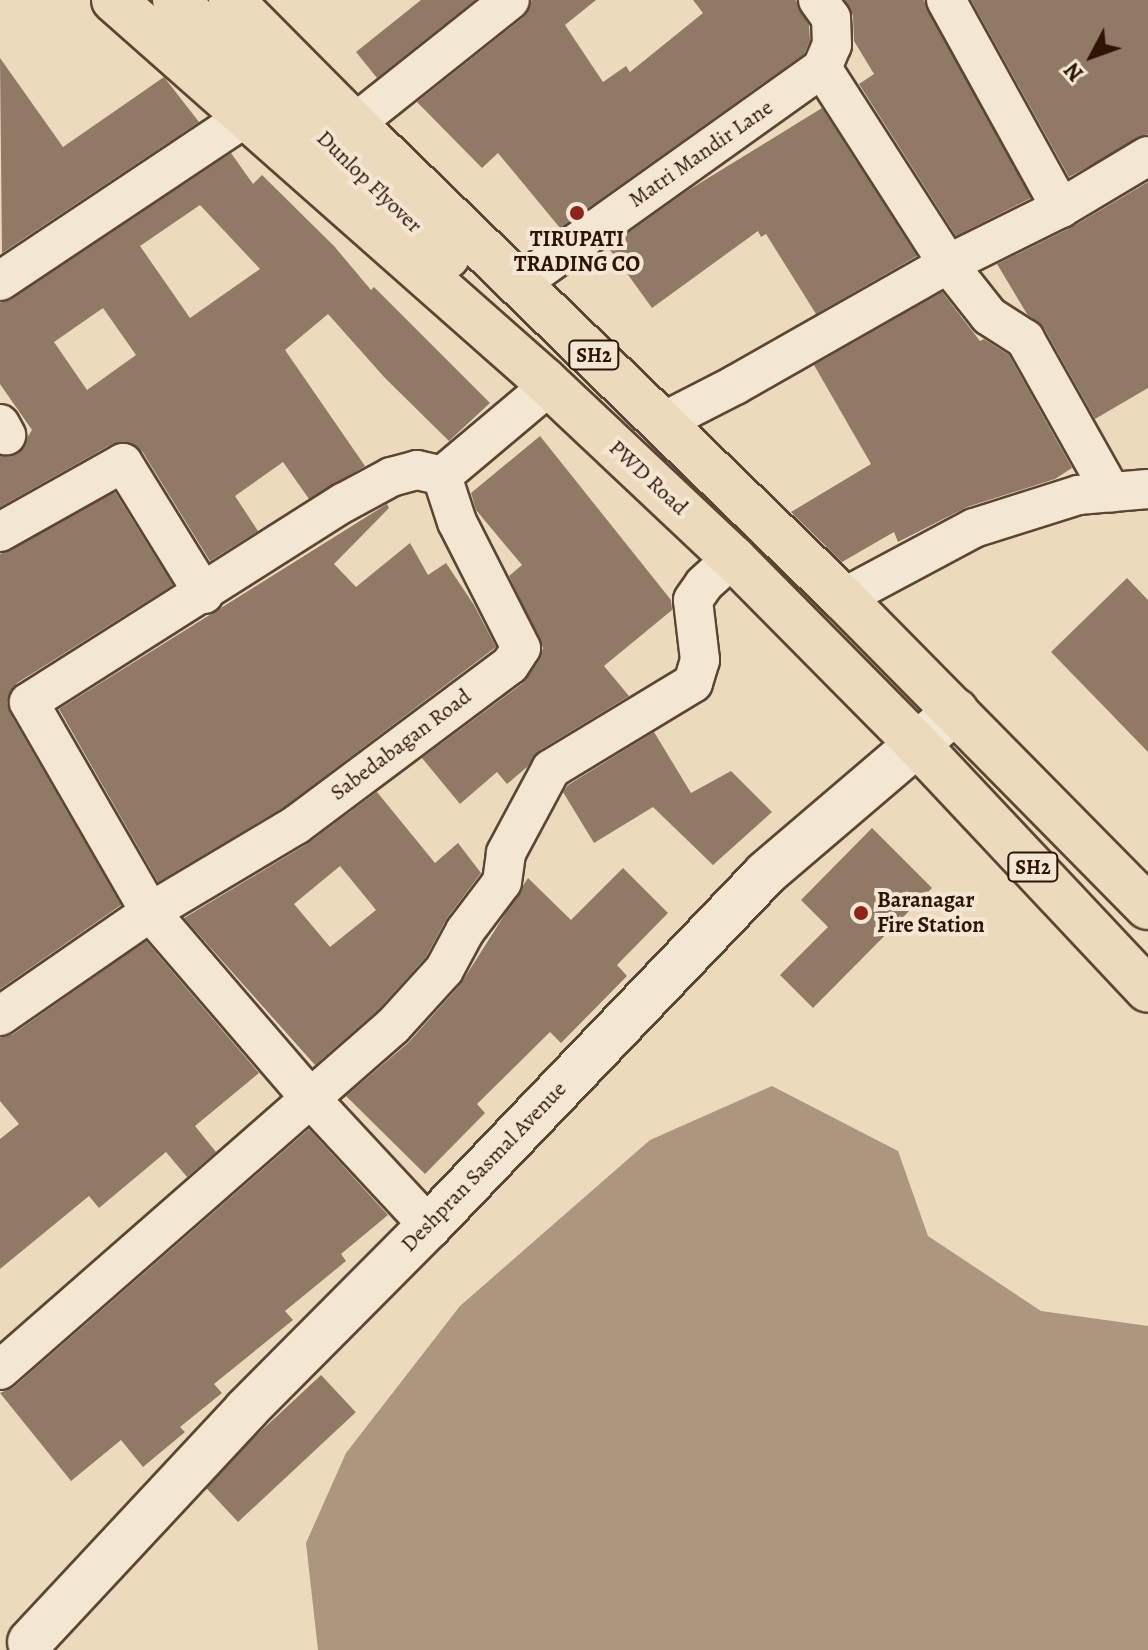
<!DOCTYPE html>
<html>
<head>
<meta charset="utf-8">
<style>
  body { margin:0 }
  #map { position:relative; width:1148px; height:1650px; overflow:hidden; background:#ecdabd; font-family:Alegreya,serif }
  div>[style] { position:absolute }
  .water>* { inset:0; background:#ac967e }
  .building>* { inset:0; background:#917a65; transform-origin:0 0 }
  .roads { filter:drop-shadow(2px 0 #5e4533) drop-shadow(-2px 0 #5e4533) drop-shadow(0 2px #5e4533) drop-shadow(0 -2px #5e4533) }
  .street>* { height:38px; margin:-19px; padding:0 19px; transform-origin:19px; border-radius:19px; background:#f3e7d4 }
  .secondary>* { height:44px; margin:-22px; padding:0 22px; transform-origin:22px; border-radius:22px; background:#f3e7d4 }
  .primary>* { height:44px; margin:-22px; padding:0 22px; transform-origin:22px; border-radius:22px; background:#ecdabd }
  .dots>* { width:22px; height:22px; translate:-50% -50%; box-sizing:border-box; border:4px solid #f3e7d4; border-radius:50% }
  span { translate:-50% -50%; white-space:nowrap; text-align:center; line-height:1.15; -webkit-text-stroke:8px #f3e7d4; paint-order:stroke }
  .shield-label span { padding:2px 6px; background:#f3e7d4; border:2px solid; border-radius:6px; -webkit-text-stroke-width:0 }
  .shield-label { font-size:20px; color:#2f1305; font-weight:700 }
  .street-label { font-size:22px; color:#2f1305 }
  .poi-label { font-size:22px; color:#2f1305; font-weight:700 }
  .left { translate:0 -50%; text-align:left }
  .north { position:absolute; left:1052px; top:16px; width:80px; height:80px; -webkit-text-stroke:6px #f3e7d4; paint-order:stroke; rotate:229deg; font-size:22px; font-weight:700; line-height:32px; text-align:center; color:#2f1305 }
  .north::after { content:''; display:block; margin:auto; width:28px; height:36px; background:#2f1305; clip-path:polygon(50% 0,100% 100%,50% 72%,0 100%) }
</style>
</head>
<body>
<div id="map">
  <div class="water">
    <div style="clip-path:polygon(772px 1086px,898px 1151px,928px 1236px,1041px 1311px,1148px 1326px,1148px 1650px,318px 1650px,306px 1543px,346px 1453px,460px 1306px,650px 1140px)"></div>
  </div>
  <div class="building">
    <div style="clip-path:polygon(421px 0,475px 0,377px 78px,356px 52px)"></div>
    <div style="clip-path:polygon(532px 0,596px 0,565px 25px,603px 82px,626px 66px,630px 72px,703px 13px,693px 0,796px 0,809px 25px,810px 41px,804px 54px,560px 228px,498px 153px,482px 168px,417px 102px,524px 17px)"></div>
    <div style="clip-path:polygon(845px 0,924px 0,1031px 198px,956px 236px,859px 84px,874px 74px,854px 41px,853px 16px)"></div>
    <div style="clip-path:polygon(971px 0,1148px 0,1148px 134px,1069px 177px)"></div>
    <div style="clip-path:polygon(0 58px,63px 147px,164px 77px,199px 122px,2px 253px)"></div>
    <div style="clip-path:polygon(822px 108px,917px 256px,816px 314px,766px 234px,761px 237px,758px 231px,652px 308px,608px 247px,687px 191px)"></div>
    <div style="clip-path:polygon(evenodd,231px 153px,253px 184px,262px 175px,334px 246px,371px 290px,374px 287px,490px 403px,449px 441px,385px 378px,328px 314px,285px 350px,365px 466px,309px 499px,283px 462px,235px 496px,258px 531px,210px 561px,142px 451px,133px 444px,112px 444px,0 507px,0 456px,17px 454px,32px 430px,0 384px,0 303px,12px 299px,231px 153px,200px 205px,260px 269px,190px 318px,140px 246px,200px 205px,231px 153px,103px 308px,136px 355px,87px 390px,54px 342px,103px 308px)"></div>
    <div style="clip-path:polygon(1148px 182px,1148px 388px,1095px 419px,1044px 328px,1027px 314px,997px 264px,1072px 227px)"></div>
    <div style="clip-path:polygon(942px 292px,980px 341px,984px 339px,1009px 355px,1072px 468px,1055px 479px,967px 507px,898px 542px,894px 532px,842px 562px,791px 512px,871px 464px,814px 365px)"></div>
    <div style="clip-path:polygon(540px 436px,671px 600px,672px 610px,604px 666px,629px 696px,540px 750px,527px 767px,507px 784px,497px 772px,460px 804px,422px 758px,523px 683px,539px 660px,543px 648px,509px 576px,522px 565px,476px 510px,471px 493px)"></div>
    <div style="clip-path:polygon(115px 492px,173px 585px,17px 683px,7px 702px,10px 713px,121px 905px,0 989px,0 554px)"></div>
    <div style="clip-path:polygon(387px 504px,389px 508px,334px 564px,356px 587px,410px 543px,428px 575px,446px 563px,474px 605px,496px 647px,284px 807px,158px 882px,59px 709px)"></div>
    <div style="clip-path:polygon(1127px 578px,1148px 600px,1148px 752px,1051px 652px)"></div>
    <div style="clip-path:polygon(654px 732px,691px 793px,731px 771px,772px 812px,713px 865px,653px 807px,594px 843px,563px 792px,568px 785px)"></div>
    <div style="clip-path:polygon(evenodd,377px 792px,435px 863px,458px 843px,481px 873px,447px 918px,426px 957px,378px 1010px,315px 1065px,184px 918px,307px 844px,377px 792px,340px 866px,376px 910px,330px 947px,294px 904px,340px 866px)"></div>
    <div style="clip-path:polygon(872px 828px,932px 888px,813px 1008px,780px 975px,828px 927px,801px 900px)"></div>
    <div style="clip-path:polygon(623px 868px,668px 913px,617px 965px,627px 976px,561px 1043px,550px 1032px,477px 1104px,485px 1113px,425px 1174px,346px 1096px,408px 1043px,460px 985px,528px 878px,571px 920px)"></div>
    <div style="clip-path:polygon(146px 941px,259px 1073px,195px 1126px,216px 1152px,187px 1177px,166px 1152px,99px 1208px,89px 1196px,0 1269px,0 1139px,19px 1124px,0 1101px,0 1038px,13px 1034px)"></div>
    <div style="clip-path:polygon(309px 1129px,388px 1215px,341px 1254px,346px 1261px,285px 1311px,293px 1320px,214px 1384px,222px 1393px,180px 1427px,185px 1432px,143px 1467px,121px 1440px,71px 1481px,0 1393px,14px 1387px)"></div>
    <div style="left:321px;top:1375px;width:51px;height:161px;rotate:47deg"></div>
  </div>
  <div class="roads">
    <div class="street">
      <div style="left:946px;top:0;width:238px;rotate:61.1deg"></div>
      <div style="left:822px;top:68px;width:233px;rotate:57.3deg"></div>
      <div style="left:948px;top:264px;width:66px;rotate:51.7deg"></div>
      <div style="left:989px;top:316px;width:43px;rotate:32.6deg"></div>
      <div style="left:1025px;top:339px;width:176px;rotate:60.7deg"></div>
      <div style="left:354px;top:124px;width:199px;rotate:-38.5deg"></div>
      <div style="left:0;top:281px;width:293px;rotate:-33.7deg"></div>
      <div style="left:519px;top:284px;width:372px;rotate:-35.5deg"></div>
      <div style="left:822px;top:68px;width:25px;rotate:-67deg"></div>
      <div style="left:832px;top:45px;width:27px;rotate:-92deg"></div>
      <div style="left:831px;top:18px;width:22px;rotate:-126deg"></div>
      <div style="left:663px;top:422px;width:81px;rotate:-27.2deg"></div>
      <div style="left:735px;top:385px;width:245px;rotate:-29.6deg"></div>
      <div style="left:948px;top:264px;width:126px;rotate:-26.4deg"></div>
      <div style="left:1061px;top:208px;width:101px;rotate:-30.9deg"></div>
      <div style="left:0;top:424px;width:13px;rotate:61deg"></div>
      <div style="left:0;top:532px;width:141px;rotate:-29.3deg"></div>
      <div style="left:123px;top:463px;width:154px;rotate:58.3deg"></div>
      <div style="left:843px;top:598px;width:149px;rotate:-28.1deg"></div>
      <div style="left:974px;top:528px;width:109px;rotate:-17.6deg"></div>
      <div style="left:1078px;top:495px;width:70px;rotate:-4.9deg"></div>
      <div style="left:0;top:1016px;width:183px;rotate:-34.7deg"></div>
      <div style="left:150px;top:912px;width:170px;rotate:-30.8deg"></div>
      <div style="left:296px;top:825px;width:267px;rotate:-36.8deg"></div>
      <div style="left:510px;top:665px;width:20px;rotate:-57deg"></div>
      <div style="left:521px;top:648px;width:141px;rotate:-116.9deg"></div>
      <div style="left:457px;top:522px;width:48px;rotate:-108.1deg"></div>
      <div style="left:442px;top:476px;width:141px;rotate:-40.1deg"></div>
      <div style="left:429px;top:1226px;width:173px;rotate:-132.9deg"></div>
      <div style="left:311px;top:1099px;width:247px;rotate:-130.7deg"></div>
      <div style="left:150px;top:912px;width:242px;rotate:-120deg"></div>
      <div style="left:29px;top:702px;width:372px;rotate:-32.4deg"></div>
      <div style="left:343px;top:503px;width:55px;rotate:-28.4deg"></div>
      <div style="left:391px;top:477px;width:27px;rotate:-15deg"></div>
      <div style="left:417px;top:470px;width:26px;rotate:13deg"></div>
      <div style="left:0;top:1370px;width:522px;rotate:-41.2deg"></div>
      <div style="left:393px;top:1026px;width:76px;rotate:-47.7deg"></div>
      <div style="left:444px;top:970px;width:44px;rotate:-61.7deg"></div>
      <div style="left:465px;top:931px;width:61px;rotate:-52.9deg"></div>
      <div style="left:502px;top:882px;width:29px;rotate:-82deg"></div>
      <div style="left:506px;top:853px;width:95px;rotate:-61.8deg"></div>
      <div style="left:551px;top:769px;width:166px;rotate:-31.2deg"></div>
      <div style="left:693px;top:683px;width:24px;rotate:-73deg"></div>
      <div style="left:700px;top:660px;width:60px;rotate:-96.7deg"></div>
      <div style="left:693px;top:600px;width:19px;rotate:-55deg"></div>
      <div style="left:704px;top:584px;width:39px;rotate:-42deg"></div>
    </div>
    <div class="secondary">
      <div style="left:30px;top:1642px;width:317px;rotate:-47deg"></div>
      <div style="left:246px;top:1410px;width:260px;rotate:-45.2deg"></div>
      <div style="left:429px;top:1226px;width:487px;rotate:-46.3deg"></div>
      <div style="left:765px;top:874px;width:251px;rotate:-40.5deg"></div>
    </div>
    <div class="primary">
      <div style="left:114px;top:0;width:574px;rotate:41.47deg"></div>
      <div style="left:544px;top:380px;width:260px;rotate:43.3deg"></div>
      <div style="left:733px;top:558px;width:262px;rotate:45.3deg"></div>
      <div style="left:917px;top:744px;width:337px;rotate:46.8deg"></div>
      <div style="left:175px;top:0;width:374px;rotate:43.3deg"></div>
      <div style="left:231px;top:0;width:175px;rotate:45.2deg"></div>
      <div style="left:354px;top:124px;width:681px;rotate:44.11deg"></div>
      <div style="left:843px;top:598px;width:434px;rotate:45.4deg"></div>
    </div>
  </div>
  <div class="dots">
    <div style="left:577px;top:213px;background:#8f2418"></div>
    <div style="left:861px;top:913px;background:#8f2418"></div>
  </div>
  <div class="shield-label">
    <span style="left:594px;top:355px">SH2</span>
    <span style="left:1033px;top:867px">SH2</span>
  </div>
  <div class="street-label">
    <span style="left:701px;top:154px;rotate:-35deg">Matri Mandir Lane</span>
    <span style="left:369px;top:182px;rotate:44deg">Dunlop Flyover</span>
    <span style="left:648px;top:478px;rotate:43deg">PWD Road</span>
    <span style="left:401px;top:745px;rotate:-37deg">Sabedabagan Road</span>
    <span style="left:484px;top:1167px;rotate:-46deg">Deshpran Sasmal Avenue</span>
  </div>
  <div class="poi-label">
    <span style="left:577px;top:252px">TIRUPATI<br>TRADING CO</span>
    <span class="left" style="left:877px;top:913px">Baranagar<br>Fire Station</span>
  </div>
  <div class="north">N</div>
</div>
</body>
</html>
